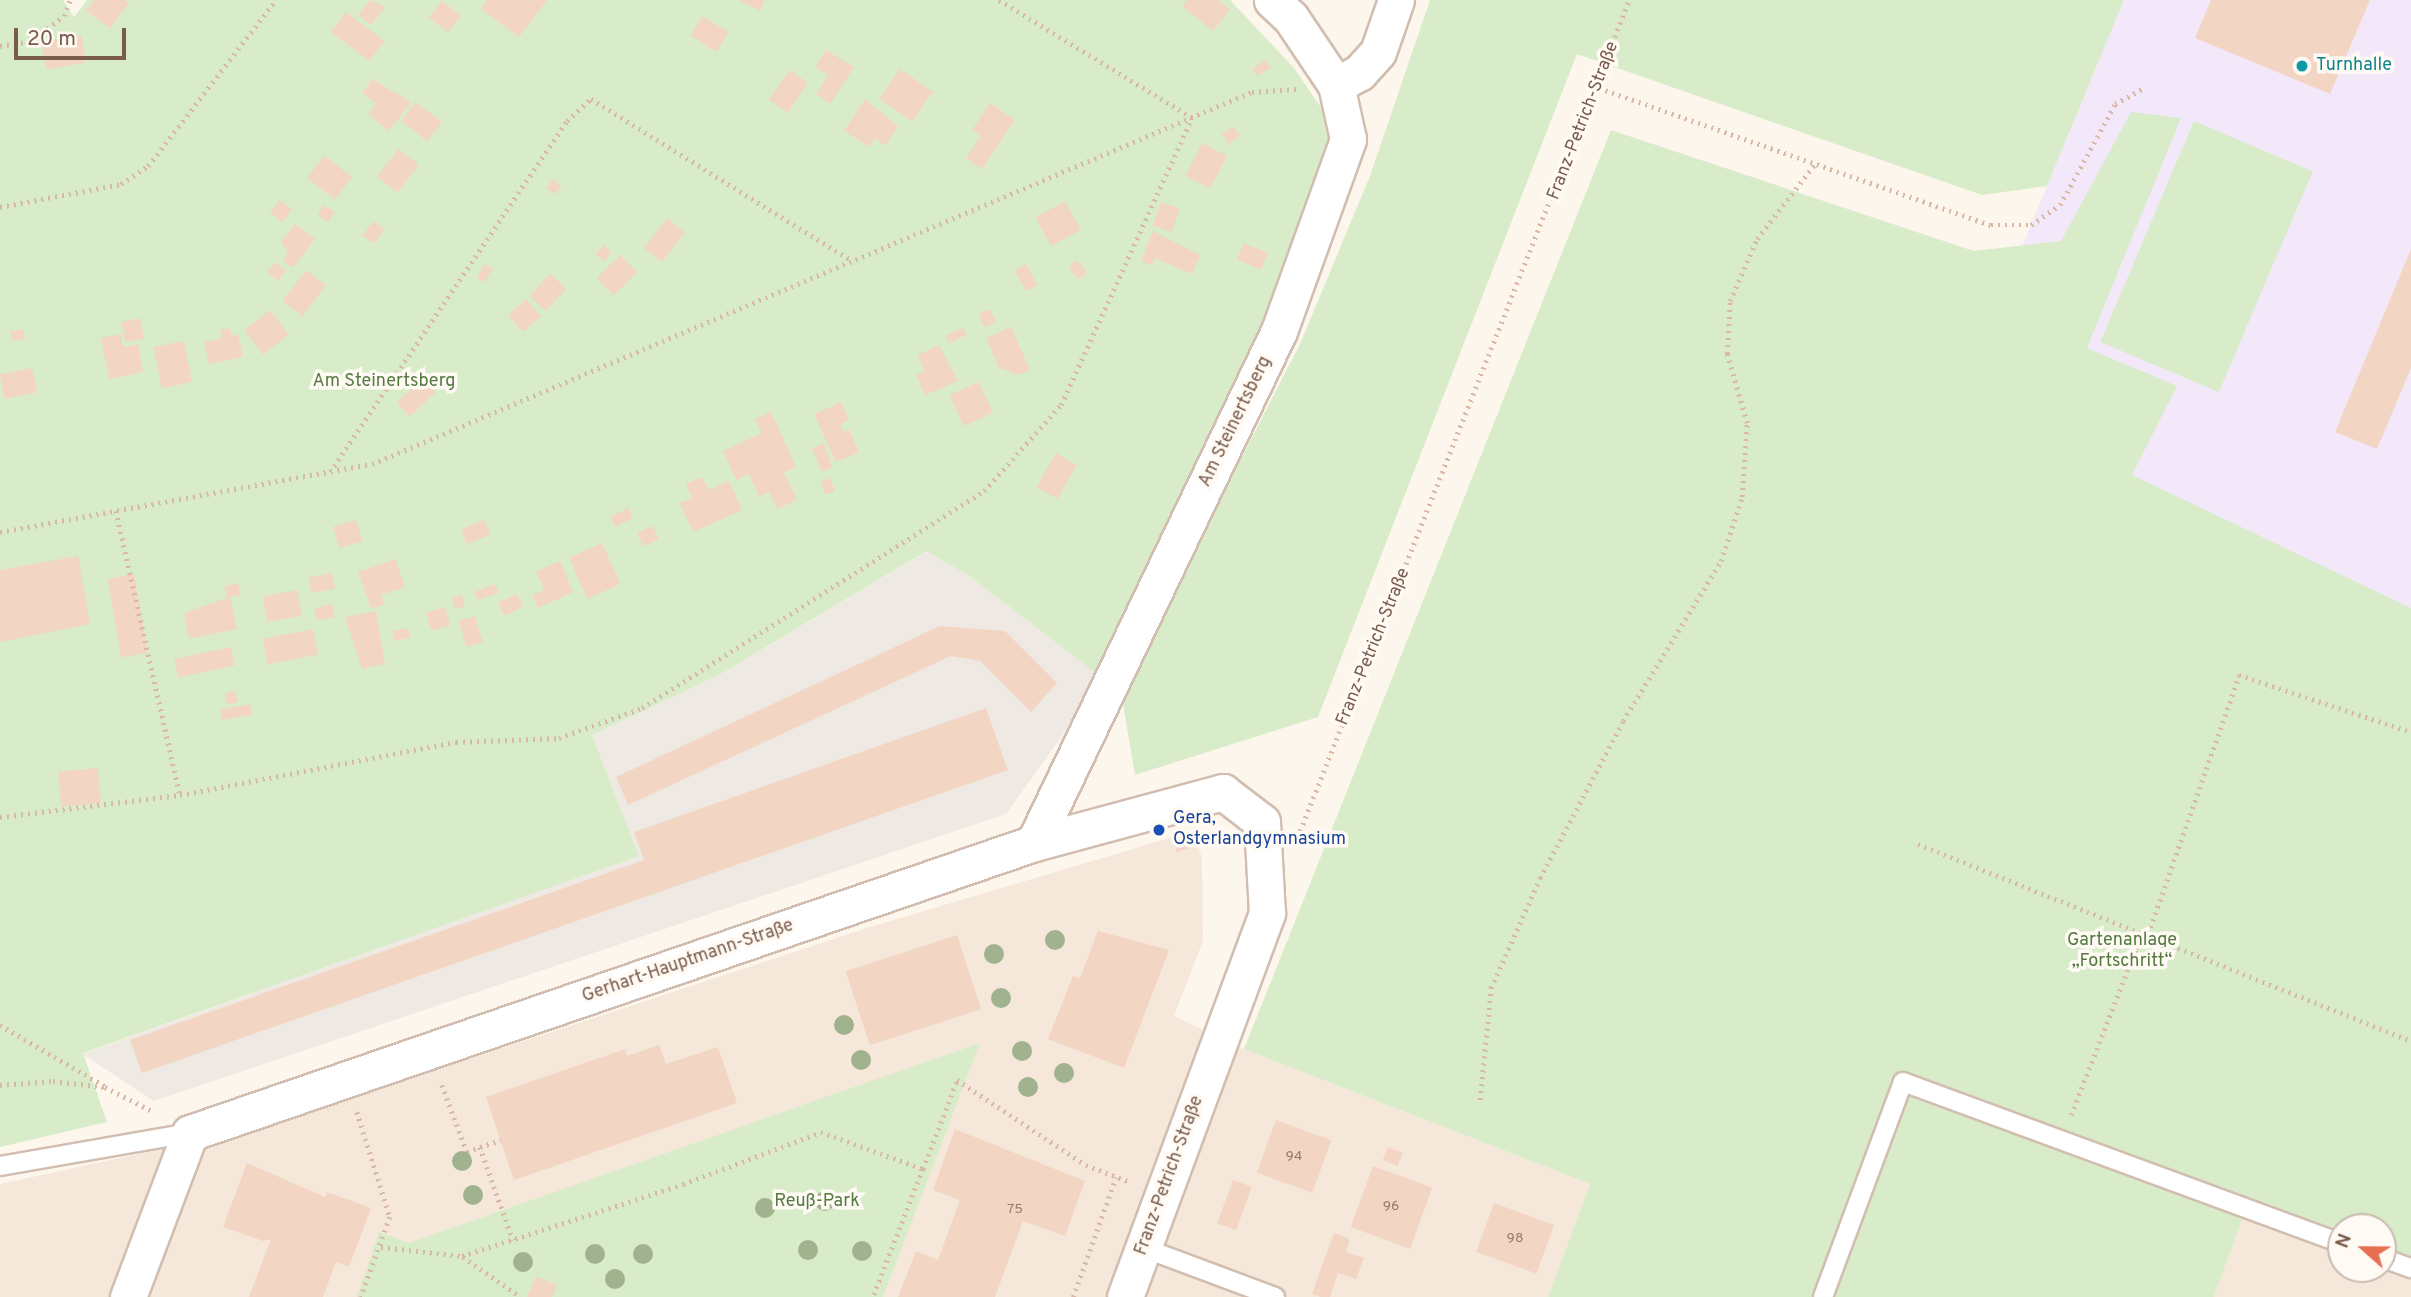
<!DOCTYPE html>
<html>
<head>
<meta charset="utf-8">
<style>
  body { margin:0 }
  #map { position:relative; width:2411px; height:1297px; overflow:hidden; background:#fdf6ec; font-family:Overpass,sans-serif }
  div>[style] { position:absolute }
  .residential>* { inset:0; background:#f5e8da }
  .industrial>* { inset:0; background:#efe9e4 }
  .education>* { inset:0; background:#f3e8fa }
  .green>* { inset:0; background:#d8ecc9; transform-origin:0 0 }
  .building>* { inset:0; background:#f3d5c3; transform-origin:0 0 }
  .path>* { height:4.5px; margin-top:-2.25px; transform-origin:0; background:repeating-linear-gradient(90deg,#d9b8a5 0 2px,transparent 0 7px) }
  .roads { filter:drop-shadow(2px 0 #d1beb0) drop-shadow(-2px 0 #d1beb0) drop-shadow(0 2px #d1beb0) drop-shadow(0 -2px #d1beb0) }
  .service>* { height:18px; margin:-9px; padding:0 9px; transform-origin:9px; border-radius:9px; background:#fff }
  .minor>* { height:35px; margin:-17.5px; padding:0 17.5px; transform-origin:17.5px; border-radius:17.5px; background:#fff }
  .trees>* { width:20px; height:20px; margin:-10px; border-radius:50%; background:#a0b28e }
  .dots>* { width:19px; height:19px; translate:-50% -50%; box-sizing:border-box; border:4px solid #fffaf3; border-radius:50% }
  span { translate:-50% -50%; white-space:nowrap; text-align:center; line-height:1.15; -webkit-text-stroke:7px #fffaf3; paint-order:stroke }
  .number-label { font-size:14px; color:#987a6a }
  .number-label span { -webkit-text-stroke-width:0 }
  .culture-label { font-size:18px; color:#0d838f }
  .left { translate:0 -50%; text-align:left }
  .street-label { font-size:18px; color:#7a5c4d }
  .park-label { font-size:18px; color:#537a41 }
  .transit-label { font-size:18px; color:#164399 }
  .north { position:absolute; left:2327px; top:1213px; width:70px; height:70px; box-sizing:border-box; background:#fffaf3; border:2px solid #cabbb1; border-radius:50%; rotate:291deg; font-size:19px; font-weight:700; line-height:28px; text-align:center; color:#7a5c4d }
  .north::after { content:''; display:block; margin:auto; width:24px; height:32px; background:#e76f51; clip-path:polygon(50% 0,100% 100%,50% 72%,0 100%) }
  .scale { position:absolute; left:14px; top:28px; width:112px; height:32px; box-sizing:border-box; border:4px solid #7a5c4d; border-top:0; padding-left:9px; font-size:21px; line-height:24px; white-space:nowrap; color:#7a5c4d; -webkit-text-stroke:5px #fffaf3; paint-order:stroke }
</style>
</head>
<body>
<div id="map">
  <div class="residential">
    <div style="clip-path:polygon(1193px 831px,1202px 858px,1203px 941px,1174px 1016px,1244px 1049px,1590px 1184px,1548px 1297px,0 1297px,0 1184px,266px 1126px,867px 928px)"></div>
    <div style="clip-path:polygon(2244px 1214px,2341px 1250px,2341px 1269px,2383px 1266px,2411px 1276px,2411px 1297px,2214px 1297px)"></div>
  </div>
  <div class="industrial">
    <div style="clip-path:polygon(928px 551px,971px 577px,1103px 679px,1006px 814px,154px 1101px,82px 1054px,639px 856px,592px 735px,719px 675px)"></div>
  </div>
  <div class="education">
    <div style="clip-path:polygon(2124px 0,2411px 0,2411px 610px,1958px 401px)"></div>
  </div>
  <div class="green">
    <div style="clip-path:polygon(0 0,63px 0,74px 17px,87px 0,1230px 0,1294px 68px,1327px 116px,1337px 160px,1272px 327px,1103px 679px,971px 577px,927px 551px,719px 675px,592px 735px,639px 856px,83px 1053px,107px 1122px,0 1147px)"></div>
    <div style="clip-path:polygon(1430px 0,2124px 0,2047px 186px,1982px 195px,1577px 54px,1318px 717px,1135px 775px,1121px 692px,1300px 344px,1370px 176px)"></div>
    <div style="clip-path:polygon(2131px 112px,2181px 118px,2087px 348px,2177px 386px,2132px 475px,2411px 608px,2411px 1276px,2383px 1266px,2383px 1227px,2341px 1227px,2341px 1250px,2244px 1214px,2214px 1297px,1548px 1297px,1590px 1184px,1244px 1049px,1611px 130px,1974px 251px,2061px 241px)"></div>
    <div style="left:2194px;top:121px;width:129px;height:240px;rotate:23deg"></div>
    <div style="clip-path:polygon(980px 1043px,883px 1297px,357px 1297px,379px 1232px,409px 1243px)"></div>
  </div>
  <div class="building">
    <div style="clip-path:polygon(94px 0,125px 0,129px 3px,110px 28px,86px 11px)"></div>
    <div style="clip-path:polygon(370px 0,385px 7px,371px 25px,358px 15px)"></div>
    <div style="clip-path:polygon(487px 0,547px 0,519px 37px,481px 9px)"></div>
    <div style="clip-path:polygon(739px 0,765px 0,759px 11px)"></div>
    <div style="clip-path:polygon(1187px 0,1218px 0,1230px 10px,1213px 31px,1182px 6px)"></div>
    <div style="clip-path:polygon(2211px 0,2370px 0,2330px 94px,2195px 38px)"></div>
    <div style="left:442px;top:1px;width:24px;height:21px;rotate:38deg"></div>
    <div style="left:346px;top:12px;width:48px;height:25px;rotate:37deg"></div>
    <div style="left:702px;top:16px;width:31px;height:23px;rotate:31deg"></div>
    <div style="left:81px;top:35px;width:28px;height:40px;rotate:80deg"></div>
    <div style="clip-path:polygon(826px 50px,854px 67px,830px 104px,816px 94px,828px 75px,815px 67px)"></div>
    <div style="left:1266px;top:60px;width:9px;height:16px;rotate:58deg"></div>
    <div style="left:900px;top:69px;width:40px;height:36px;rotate:35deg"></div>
    <div style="left:789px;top:70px;width:23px;height:36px;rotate:34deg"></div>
    <div style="clip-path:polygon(372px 79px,411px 102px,389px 131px,368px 114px,376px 104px,362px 93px)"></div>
    <div style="clip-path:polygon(865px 99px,898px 126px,886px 146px,875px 138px,870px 147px,844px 131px)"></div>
    <div style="left:416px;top:102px;width:33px;height:24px;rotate:38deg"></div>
    <div style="clip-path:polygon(990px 103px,1015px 120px,982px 169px,966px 158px,981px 136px,972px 130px)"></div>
    <div style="left:1233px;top:126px;width:12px;height:14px;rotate:55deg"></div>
    <div style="left:1202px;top:143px;width:28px;height:37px;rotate:27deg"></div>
    <div style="left:398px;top:149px;width:26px;height:35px;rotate:37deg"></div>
    <div style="left:324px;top:156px;width:35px;height:28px;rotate:37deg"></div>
    <div style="left:553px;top:179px;width:11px;height:11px;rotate:38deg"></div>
    <div style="left:280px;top:200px;width:16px;height:16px;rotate:40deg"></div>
    <div style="left:1065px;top:201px;width:33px;height:34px;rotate:61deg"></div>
    <div style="left:1161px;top:202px;width:20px;height:25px;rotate:20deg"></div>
    <div style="left:324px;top:205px;width:13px;height:12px;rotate:32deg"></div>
    <div style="left:667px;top:218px;width:23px;height:38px;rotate:38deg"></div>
    <div style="left:373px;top:221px;width:14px;height:18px;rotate:36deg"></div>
    <div style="clip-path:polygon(295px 224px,315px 239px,293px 268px,283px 261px,288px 253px,281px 241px)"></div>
    <div style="clip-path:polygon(1153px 231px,1200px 255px,1192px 274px,1155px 258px,1152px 266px,1141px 261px)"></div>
    <div style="left:1244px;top:243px;width:26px;height:18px;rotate:23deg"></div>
    <div style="left:604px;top:245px;width:11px;height:12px;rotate:45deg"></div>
    <div style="clip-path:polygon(2411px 249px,2411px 368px,2377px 449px,2335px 432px)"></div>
    <div style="left:620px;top:255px;width:24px;height:33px;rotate:45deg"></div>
    <div style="left:1077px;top:260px;width:16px;height:11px;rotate:52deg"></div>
    <div style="left:275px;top:262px;width:14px;height:13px;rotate:39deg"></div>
    <div style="left:485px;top:264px;width:9px;height:16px;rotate:32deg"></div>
    <div style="left:1026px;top:264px;width:24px;height:13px;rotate:62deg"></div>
    <div style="left:306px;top:270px;width:25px;height:39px;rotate:37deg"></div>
    <div style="left:550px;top:274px;width:22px;height:30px;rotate:43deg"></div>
    <div style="left:526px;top:299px;width:23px;height:24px;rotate:49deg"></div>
    <div style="left:990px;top:309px;width:14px;height:13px;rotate:65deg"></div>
    <div style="left:270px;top:310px;width:31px;height:33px;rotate:52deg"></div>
    <div style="left:140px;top:318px;width:21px;height:19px;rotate:79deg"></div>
    <div style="clip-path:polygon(1011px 327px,1030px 370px,1018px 375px,999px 368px,986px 338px)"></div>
    <div style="clip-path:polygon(230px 328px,232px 336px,238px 334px,243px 357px,209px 364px,204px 342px,222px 338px,220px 330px)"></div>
    <div style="left:963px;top:328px;width:8px;height:19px;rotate:67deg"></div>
    <div style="left:23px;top:329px;width:10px;height:13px;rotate:79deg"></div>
    <div style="clip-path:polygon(121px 334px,123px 347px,138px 344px,143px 372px,109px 379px,101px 338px)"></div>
    <div style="left:184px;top:341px;width:42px;height:31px;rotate:79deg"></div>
    <div style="clip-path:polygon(939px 345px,958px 381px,925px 395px,916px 375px,925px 372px,918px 355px)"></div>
    <div style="left:32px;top:368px;width:25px;height:33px;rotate:79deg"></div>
    <div style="left:423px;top:378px;width:19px;height:36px;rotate:47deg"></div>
    <div style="left:979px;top:382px;width:34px;height:32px;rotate:66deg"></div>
    <div style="clip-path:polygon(841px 402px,849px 420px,840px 425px,843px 432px,849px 429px,859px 452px,836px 462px,814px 414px)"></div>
    <div style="clip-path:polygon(771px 412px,796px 467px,784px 472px,797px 500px,777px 509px,769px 492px,759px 497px,749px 474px,736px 480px,723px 451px,762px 433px,755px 419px)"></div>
    <div style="clip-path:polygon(824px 443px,832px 467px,822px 472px,812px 449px)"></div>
    <div style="left:1056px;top:453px;width:24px;height:39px;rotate:30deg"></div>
    <div style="clip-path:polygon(702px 477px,709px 490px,729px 481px,742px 510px,693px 532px,680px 503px,692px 498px,686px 484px)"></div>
    <div style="left:830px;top:478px;width:14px;height:10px;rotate:69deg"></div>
    <div style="left:628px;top:508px;width:11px;height:20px;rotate:63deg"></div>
    <div style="left:356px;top:520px;width:22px;height:24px;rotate:74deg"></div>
    <div style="left:484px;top:520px;width:16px;height:25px;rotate:68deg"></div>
    <div style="left:653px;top:526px;width:15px;height:17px;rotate:67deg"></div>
    <div style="left:602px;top:543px;width:45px;height:36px;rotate:66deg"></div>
    <div style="clip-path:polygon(78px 556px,90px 624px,0 642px,0 570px)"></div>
    <div style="clip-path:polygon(395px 559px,405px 587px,381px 595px,385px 604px,371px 609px,358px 572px)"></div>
    <div style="clip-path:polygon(560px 561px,573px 592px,538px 608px,532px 595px,544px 590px,536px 571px)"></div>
    <div style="left:332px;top:573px;width:16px;height:24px;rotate:79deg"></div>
    <div style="left:134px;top:574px;width:80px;height:27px;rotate:80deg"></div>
    <div style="clip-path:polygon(238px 583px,241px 595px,230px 597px,237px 629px,189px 639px,184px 613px,227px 598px,224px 586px)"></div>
    <div style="left:495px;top:584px;width:9px;height:22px;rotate:69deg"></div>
    <div style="left:297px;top:590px;width:26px;height:35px;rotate:79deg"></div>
    <div style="left:517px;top:594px;width:14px;height:21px;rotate:65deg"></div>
    <div style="left:462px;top:595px;width:12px;height:10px;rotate:76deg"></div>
    <div style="left:332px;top:604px;width:13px;height:18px;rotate:77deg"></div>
    <div style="left:445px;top:607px;width:19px;height:20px;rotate:74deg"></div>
    <div style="clip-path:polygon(376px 611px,385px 664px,362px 669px,345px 617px)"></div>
    <div style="left:475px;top:616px;width:27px;height:17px;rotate:73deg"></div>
    <div style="clip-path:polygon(940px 626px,1005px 631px,1057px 683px,1031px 712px,980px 661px,951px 656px,628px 805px,616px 777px)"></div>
    <div style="left:408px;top:628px;width:10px;height:16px;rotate:79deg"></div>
    <div style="left:313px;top:629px;width:26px;height:51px;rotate:79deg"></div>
    <div style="left:231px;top:647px;width:19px;height:58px;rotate:78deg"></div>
    <div style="left:235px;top:691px;width:11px;height:11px;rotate:75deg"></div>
    <div style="left:250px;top:704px;width:11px;height:30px;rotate:80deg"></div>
    <div style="clip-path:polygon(986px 708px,1008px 770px,142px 1073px,130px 1040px,644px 860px,634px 832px)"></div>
    <div style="left:98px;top:768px;width:35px;height:40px;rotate:85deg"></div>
    <div style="left:1190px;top:834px;width:13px;height:18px;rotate:72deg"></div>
    <div style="clip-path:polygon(1098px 931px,1169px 950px,1124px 1068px,1048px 1039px,1073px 976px,1080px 978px)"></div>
    <div style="left:957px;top:935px;width:78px;height:117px;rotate:72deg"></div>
    <div style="clip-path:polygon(659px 1045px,666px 1064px,718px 1047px,737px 1103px,514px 1180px,486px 1097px,625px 1049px,627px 1056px)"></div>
    <div style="left:1276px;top:1120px;width:59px;height:56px;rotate:20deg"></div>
    <div style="clip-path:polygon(955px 1129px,1085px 1181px,1065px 1236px,1023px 1221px,995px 1297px,898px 1297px,916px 1251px,938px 1260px,960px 1200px,933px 1190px)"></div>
    <div style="left:1388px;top:1147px;width:16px;height:14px;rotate:22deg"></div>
    <div style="clip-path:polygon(247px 1163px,325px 1197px,327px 1192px,371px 1208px,349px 1267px,336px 1262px,323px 1297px,249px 1297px,271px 1239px,263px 1241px,223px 1227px)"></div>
    <div style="left:1373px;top:1166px;width:63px;height:65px;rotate:20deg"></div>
    <div style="left:1233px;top:1180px;width:20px;height:46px;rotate:20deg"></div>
    <div style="left:1494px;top:1203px;width:64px;height:52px;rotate:20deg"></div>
    <div style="clip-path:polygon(1334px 1233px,1350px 1239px,1346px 1252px,1364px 1258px,1356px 1279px,1338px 1273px,1330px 1297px,1321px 1297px,1312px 1294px)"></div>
    <div style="clip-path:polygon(536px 1276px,557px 1285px,552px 1297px,527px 1297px)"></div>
  </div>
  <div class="path">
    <div style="left:0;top:46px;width:30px;rotate:-9deg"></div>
    <div style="left:30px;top:41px;width:42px;rotate:-36.3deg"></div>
    <div style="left:64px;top:16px;width:17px;rotate:-69deg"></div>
    <div style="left:1599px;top:88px;width:415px;rotate:19.3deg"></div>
    <div style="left:1991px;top:225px;width:40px"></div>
    <div style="left:2031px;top:225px;width:35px;rotate:-35deg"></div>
    <div style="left:2060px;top:205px;width:115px;rotate:-61.4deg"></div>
    <div style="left:2115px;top:104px;width:33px;rotate:-29deg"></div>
    <div style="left:0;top:207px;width:123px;rotate:-10.8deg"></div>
    <div style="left:121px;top:184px;width:32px;rotate:-34deg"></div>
    <div style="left:148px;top:166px;width:210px;rotate:-52.4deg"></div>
    <div style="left:330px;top:472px;width:424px;rotate:-56deg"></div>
    <div style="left:567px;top:121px;width:33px;rotate:-43deg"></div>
    <div style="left:591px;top:99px;width:307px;rotate:31.8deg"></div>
    <div style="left:116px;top:511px;width:291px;rotate:77.3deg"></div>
    <div style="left:0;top:532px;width:378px;rotate:-10.4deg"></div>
    <div style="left:372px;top:464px;width:955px;rotate:-22.92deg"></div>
    <div style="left:1252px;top:92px;width:44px;rotate:-3.9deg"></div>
    <div style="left:0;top:817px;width:181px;rotate:-7deg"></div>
    <div style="left:180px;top:795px;width:281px;rotate:-10.9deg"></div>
    <div style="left:456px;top:742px;width:103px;rotate:-2.2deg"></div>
    <div style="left:559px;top:738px;width:88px;rotate:-19.9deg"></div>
    <div style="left:642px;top:708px;width:405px;rotate:-32.4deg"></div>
    <div style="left:984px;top:491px;width:115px;rotate:-48.2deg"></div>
    <div style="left:1061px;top:405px;width:315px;rotate:-65.5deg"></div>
    <div style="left:1192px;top:118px;width:227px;rotate:-148.7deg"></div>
    <div style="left:1300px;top:831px;width:894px;rotate:-68.4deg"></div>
    <div style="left:1918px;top:844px;width:531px;rotate:21.78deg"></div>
    <div style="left:0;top:1025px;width:121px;rotate:30.2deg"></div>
    <div style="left:0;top:1085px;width:53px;rotate:-4.3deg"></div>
    <div style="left:53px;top:1081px;width:52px;rotate:6.6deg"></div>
    <div style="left:105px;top:1087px;width:51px;rotate:27.1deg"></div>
    <div style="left:442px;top:1085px;width:72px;rotate:69.5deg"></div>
    <div style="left:467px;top:1152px;width:14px;rotate:-21deg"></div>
    <div style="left:480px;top:1147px;width:99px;rotate:70.5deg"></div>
    <div style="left:1480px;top:1100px;width:113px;rotate:-84.4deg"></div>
    <div style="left:1491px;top:988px;width:120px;rotate:-66deg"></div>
    <div style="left:1540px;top:878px;width:178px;rotate:-62.1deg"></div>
    <div style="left:1623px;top:721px;width:188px;rotate:-58.5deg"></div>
    <div style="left:1721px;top:561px;width:67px;rotate:-71.8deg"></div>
    <div style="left:1742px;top:497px;width:74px;rotate:-86.1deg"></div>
    <div style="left:1747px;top:423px;width:72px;rotate:-106.2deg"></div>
    <div style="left:1727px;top:354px;width:53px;rotate:-86.8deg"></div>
    <div style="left:1730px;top:301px;width:68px;rotate:-66.5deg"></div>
    <div style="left:1757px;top:239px;width:95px;rotate:-52.3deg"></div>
    <div style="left:357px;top:1112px;width:110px;rotate:72.6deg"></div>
    <div style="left:390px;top:1217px;width:85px;rotate:109.9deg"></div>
    <div style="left:2071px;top:1115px;width:179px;rotate:-68.7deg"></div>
    <div style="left:2136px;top:948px;width:18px;rotate:-49deg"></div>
    <div style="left:2148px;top:934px;width:275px;rotate:-70.6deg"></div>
    <div style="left:2239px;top:675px;width:181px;rotate:18.3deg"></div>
    <div style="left:480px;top:1147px;width:22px;rotate:-18deg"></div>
    <div style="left:923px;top:1169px;width:95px;rotate:-69.1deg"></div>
    <div style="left:957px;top:1080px;width:154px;rotate:33.4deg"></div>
    <div style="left:1086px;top:1165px;width:47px;rotate:21.1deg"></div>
    <div style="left:381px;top:1247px;width:81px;rotate:6.3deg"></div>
    <div style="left:462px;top:1256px;width:232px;rotate:-18deg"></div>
    <div style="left:683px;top:1184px;width:147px;rotate:-20.6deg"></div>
    <div style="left:821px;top:1132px;width:109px;rotate:19.9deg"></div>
    <div style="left:923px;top:1169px;width:137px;rotate:111.3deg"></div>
    <div style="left:463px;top:1257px;width:70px;rotate:34.6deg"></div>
    <div style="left:1073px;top:1297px;width:127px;rotate:-70.3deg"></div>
  </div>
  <div class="roads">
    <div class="service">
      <div style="left:0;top:1166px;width:193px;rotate:-9.9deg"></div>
      <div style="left:1144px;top:1248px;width:140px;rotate:20.5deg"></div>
      <div style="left:2383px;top:1258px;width:30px;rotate:20deg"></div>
      <div style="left:1823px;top:1297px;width:229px;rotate:-69.6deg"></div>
      <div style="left:1903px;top:1082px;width:467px;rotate:20.2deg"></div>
    </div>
    <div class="minor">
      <div style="left:1336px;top:85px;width:26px;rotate:-28deg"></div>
      <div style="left:1359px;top:73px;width:28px;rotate:-48deg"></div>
      <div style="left:1378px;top:52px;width:55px;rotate:-70.9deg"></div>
      <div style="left:1034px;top:843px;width:568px;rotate:-64.43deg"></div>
      <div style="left:1279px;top:331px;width:204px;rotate:-70.2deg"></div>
      <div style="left:1348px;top:139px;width:55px;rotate:-102.5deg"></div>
      <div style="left:1336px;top:85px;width:81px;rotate:-123.9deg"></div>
      <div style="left:1291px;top:18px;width:26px;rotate:-137deg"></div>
      <div style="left:128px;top:1297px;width:175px;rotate:-69.3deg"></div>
      <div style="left:190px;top:1133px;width:892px;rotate:-18.96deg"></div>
      <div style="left:1034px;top:843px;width:196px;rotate:-15.1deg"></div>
      <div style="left:1223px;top:792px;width:49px;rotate:37.6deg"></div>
      <div style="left:1262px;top:822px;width:91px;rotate:86.9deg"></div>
      <div style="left:1267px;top:913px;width:409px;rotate:110.3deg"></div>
    </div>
  </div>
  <div class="trees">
    <div style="left:1055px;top:940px"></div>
    <div style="left:994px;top:954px"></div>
    <div style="left:1001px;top:998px"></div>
    <div style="left:844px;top:1025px"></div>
    <div style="left:1022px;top:1051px"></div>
    <div style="left:861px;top:1060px"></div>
    <div style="left:1064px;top:1073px"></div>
    <div style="left:1028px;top:1087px"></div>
    <div style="left:462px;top:1161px"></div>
    <div style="left:473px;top:1195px"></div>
    <div style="left:825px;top:1201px"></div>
    <div style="left:765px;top:1208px"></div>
    <div style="left:808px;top:1250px"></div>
    <div style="left:862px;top:1251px"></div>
    <div style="left:595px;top:1254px"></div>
    <div style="left:643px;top:1254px"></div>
    <div style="left:523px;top:1262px"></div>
    <div style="left:615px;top:1279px"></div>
  </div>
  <div class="dots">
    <div style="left:2302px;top:66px;background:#0f9aa8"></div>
    <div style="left:1159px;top:830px;background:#1a4fb4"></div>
  </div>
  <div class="number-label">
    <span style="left:1294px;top:1157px">94</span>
    <span style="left:1391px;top:1207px">96</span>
    <span style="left:1015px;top:1210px">75</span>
    <span style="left:1515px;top:1239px">98</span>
  </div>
  <div class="culture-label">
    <span class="left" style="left:2316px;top:66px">Turnhalle</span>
  </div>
  <div class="street-label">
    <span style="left:1584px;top:121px;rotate:-69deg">Franz-Petrich-Straße</span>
    <span style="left:1236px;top:422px;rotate:-64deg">Am Steinertsberg</span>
    <span style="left:1374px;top:647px;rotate:-68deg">Franz-Petrich-Straße</span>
    <span style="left:688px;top:962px;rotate:-19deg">Gerhart-Hauptmann-Straße</span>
    <span style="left:1170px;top:1176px;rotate:-70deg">Franz-Petrich-Straße</span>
  </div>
  <div class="park-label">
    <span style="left:384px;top:382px">Am Steinertsberg</span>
    <span style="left:2122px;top:952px">Gartenanlage<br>„Fortschritt“</span>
    <span style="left:817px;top:1202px">Reuß-Park</span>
  </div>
  <div class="transit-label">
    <span class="left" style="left:1173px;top:830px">Gera,<br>Osterlandgymnasium</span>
  </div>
  <div class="north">N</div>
  <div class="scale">20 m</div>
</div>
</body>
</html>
